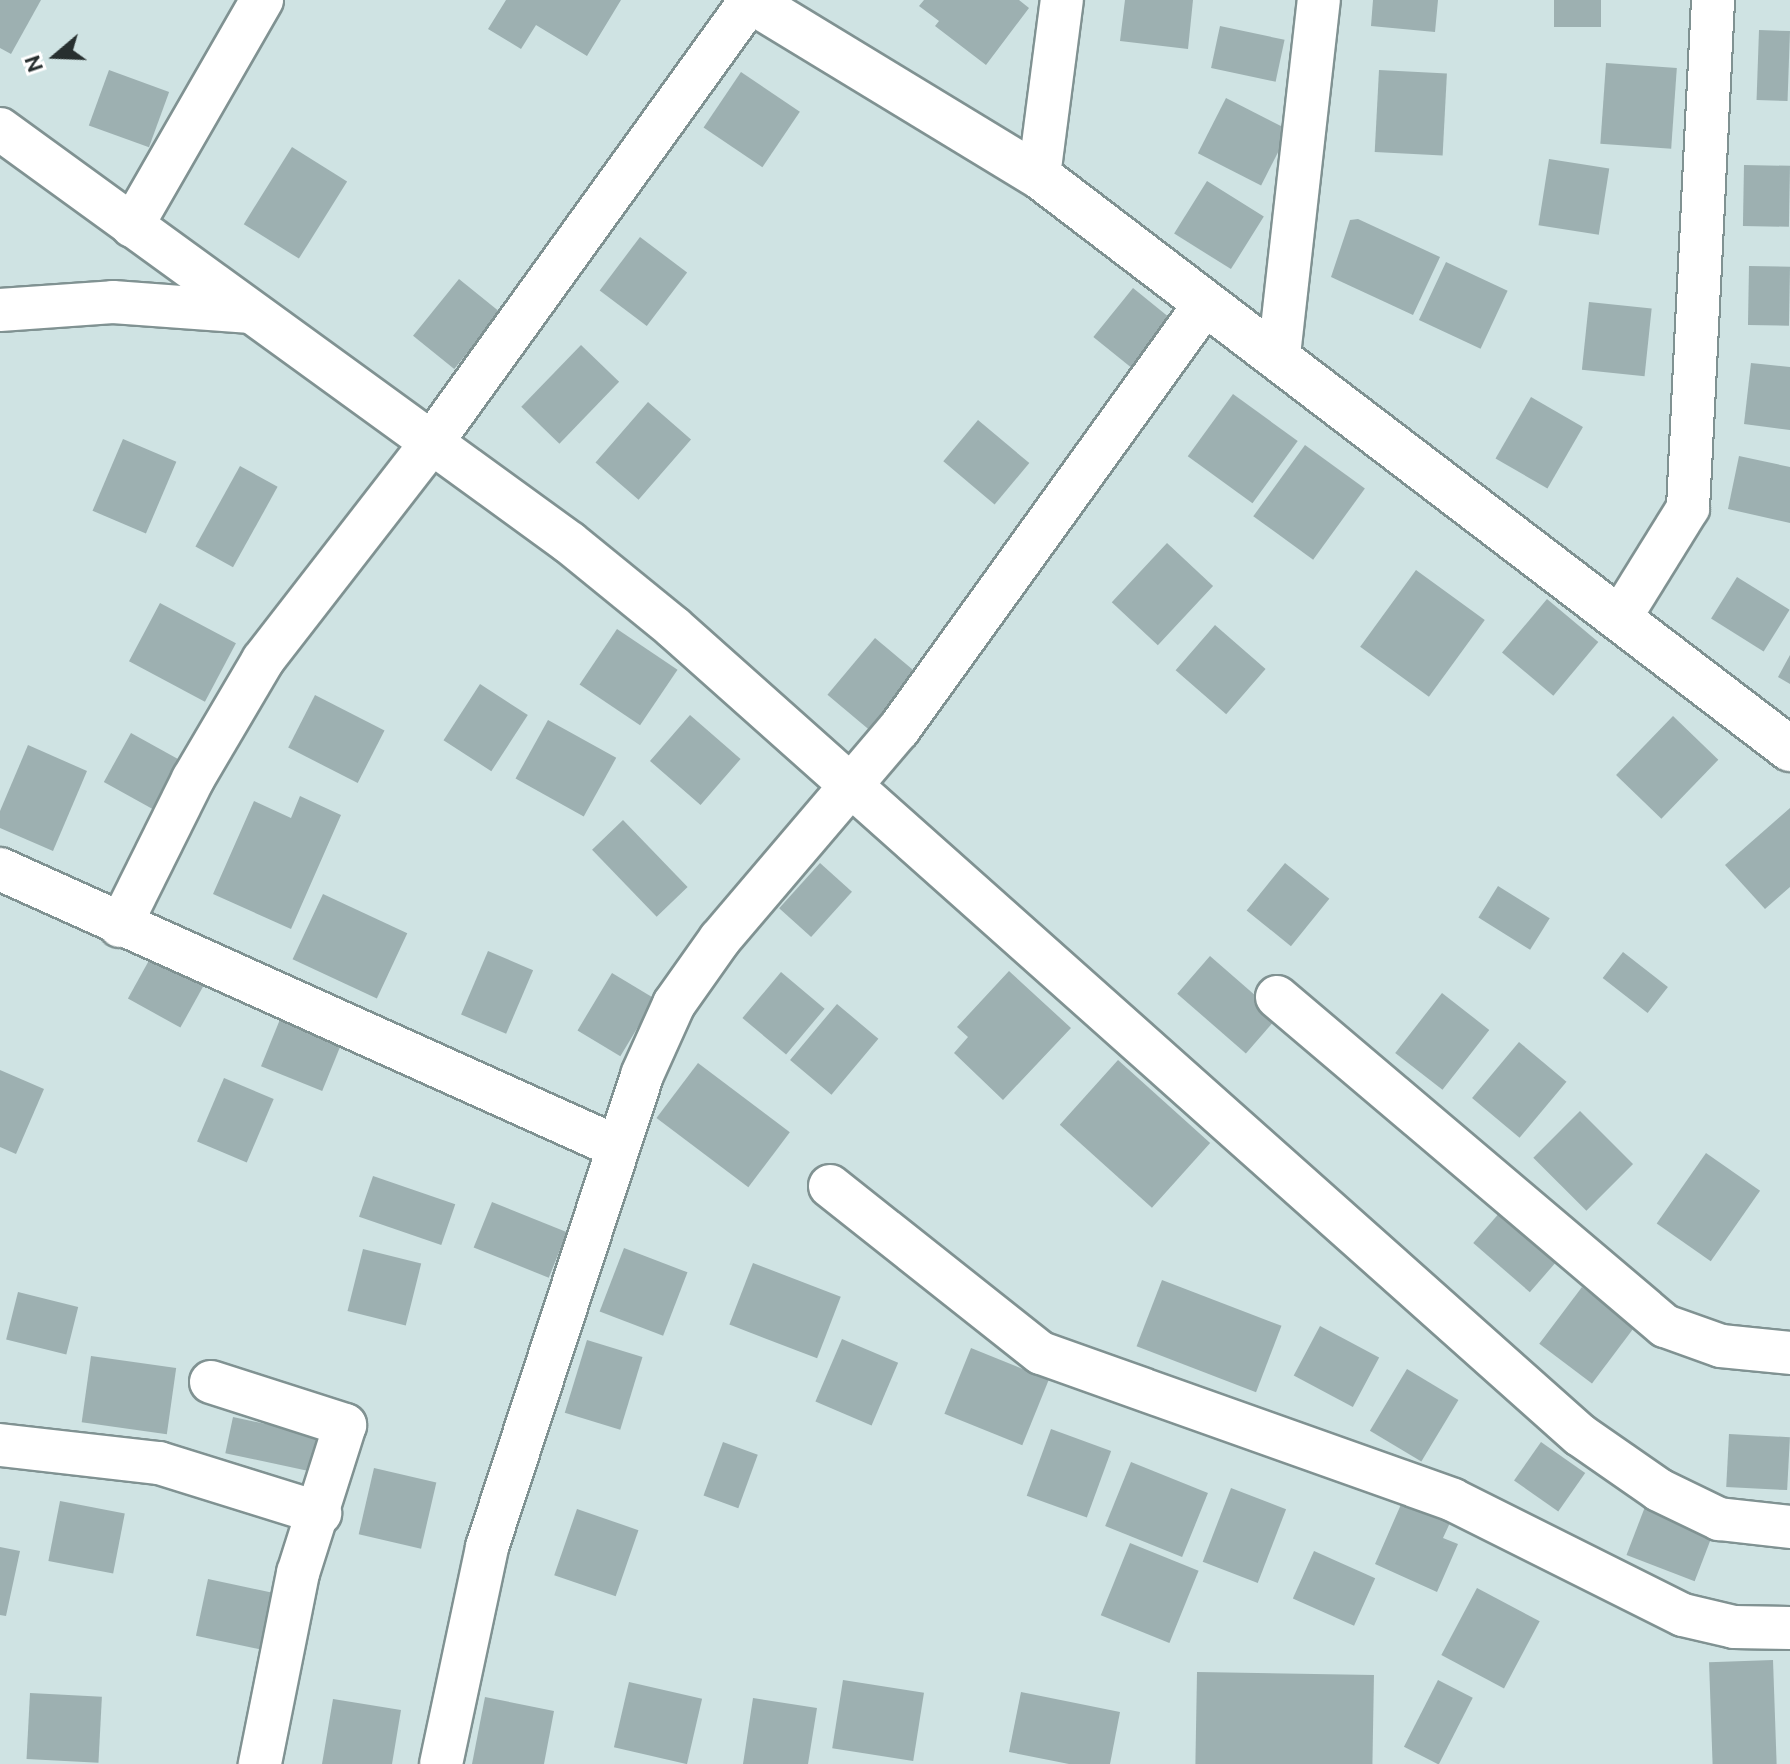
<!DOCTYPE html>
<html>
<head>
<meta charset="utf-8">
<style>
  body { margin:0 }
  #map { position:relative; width:1790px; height:1764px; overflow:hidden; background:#cfe3e3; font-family:Ubuntu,sans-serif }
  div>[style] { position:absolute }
  .building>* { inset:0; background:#9db0b1; transform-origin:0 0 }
  .roads { filter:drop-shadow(2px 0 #809292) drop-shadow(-2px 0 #809292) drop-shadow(0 2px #809292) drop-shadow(0 -2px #809292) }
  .minor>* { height:42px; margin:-21px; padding:0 21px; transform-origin:21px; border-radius:21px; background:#fff }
  .tertiary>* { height:44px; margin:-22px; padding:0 22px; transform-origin:22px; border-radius:22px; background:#fff }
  span { translate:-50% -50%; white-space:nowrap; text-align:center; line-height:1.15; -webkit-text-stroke:8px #fff; paint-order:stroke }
  .north { position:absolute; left:16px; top:16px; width:80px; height:80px; -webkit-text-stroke:6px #fff; paint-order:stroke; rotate:251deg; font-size:22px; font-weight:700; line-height:32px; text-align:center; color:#272f2f }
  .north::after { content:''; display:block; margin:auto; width:28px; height:36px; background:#272f2f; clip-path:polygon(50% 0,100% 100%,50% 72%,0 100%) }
</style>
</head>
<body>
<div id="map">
  <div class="building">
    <div style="clip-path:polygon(0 0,41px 0,11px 54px,0 48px)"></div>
    <div style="clip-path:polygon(506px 0,621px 0,587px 56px,536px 25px,521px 49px,488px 29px)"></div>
    <div style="clip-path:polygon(924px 0,1019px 0,1029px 8px,986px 65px,935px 26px,939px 21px,919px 6px)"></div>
    <div style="clip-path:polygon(1125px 0,1193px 0,1188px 49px,1120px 41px)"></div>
    <div style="clip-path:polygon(1373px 0,1438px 0,1435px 32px,1371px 26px)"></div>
    <div style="left:1554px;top:0;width:47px;height:27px"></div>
    <div style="left:1220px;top:26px;width:66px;height:43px;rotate:12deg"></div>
    <div style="left:1759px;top:30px;width:31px;height:70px;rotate:2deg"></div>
    <div style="left:1606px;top:63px;width:71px;height:81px;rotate:4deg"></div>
    <div style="left:109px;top:70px;width:64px;height:59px;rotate:20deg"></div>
    <div style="left:1379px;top:70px;width:68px;height:82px;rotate:3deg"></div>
    <div style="left:741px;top:72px;width:71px;height:67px;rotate:34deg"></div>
    <div style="left:1226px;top:98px;width:71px;height:62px;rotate:27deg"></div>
    <div style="left:292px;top:147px;width:65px;height:91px;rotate:32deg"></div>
    <div style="left:1549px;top:159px;width:61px;height:67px;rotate:9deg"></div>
    <div style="left:1744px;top:165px;width:46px;height:61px;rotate:1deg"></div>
    <div style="left:1207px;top:181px;width:67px;height:62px;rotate:32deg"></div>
    <div style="clip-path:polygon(1358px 219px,1440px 257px,1413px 315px,1331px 277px,1350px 220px)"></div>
    <div style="left:640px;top:237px;width:59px;height:67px;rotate:37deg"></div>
    <div style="left:1446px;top:262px;width:68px;height:64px;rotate:25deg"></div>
    <div style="left:1749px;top:266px;width:41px;height:59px;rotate:1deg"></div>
    <div style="left:459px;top:279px;width:53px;height:73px;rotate:39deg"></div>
    <div style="left:1133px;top:288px;width:63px;height:63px;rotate:39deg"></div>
    <div style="left:1589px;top:302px;width:63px;height:68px;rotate:6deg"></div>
    <div style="left:581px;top:345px;width:53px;height:86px;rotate:44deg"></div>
    <div style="clip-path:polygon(1751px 363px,1790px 367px,1790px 430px,1744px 424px)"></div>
    <div style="left:1233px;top:394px;width:80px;height:77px;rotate:36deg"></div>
    <div style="left:1531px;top:397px;width:60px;height:71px;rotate:30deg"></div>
    <div style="left:648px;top:402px;width:57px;height:80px;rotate:41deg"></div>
    <div style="left:978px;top:420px;width:67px;height:54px;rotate:40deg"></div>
    <div style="left:123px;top:439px;width:58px;height:78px;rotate:23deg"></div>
    <div style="left:1305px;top:445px;width:74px;height:88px;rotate:36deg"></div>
    <div style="clip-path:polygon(1739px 456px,1790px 467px,1790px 523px,1728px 509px)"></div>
    <div style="left:240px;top:466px;width:43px;height:92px;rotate:29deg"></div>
    <div style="left:1167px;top:543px;width:63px;height:81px;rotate:43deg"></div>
    <div style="left:1416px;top:570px;width:85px;height:95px;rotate:36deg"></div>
    <div style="left:1737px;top:577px;width:62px;height:49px;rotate:32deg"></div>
    <div style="left:1547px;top:599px;width:67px;height:70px;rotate:40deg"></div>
    <div style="left:160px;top:603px;width:86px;height:66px;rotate:28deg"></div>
    <div style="left:1215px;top:625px;width:67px;height:60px;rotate:41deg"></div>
    <div style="left:617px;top:629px;width:73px;height:67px;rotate:34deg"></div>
    <div style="left:875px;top:638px;width:56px;height:74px;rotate:40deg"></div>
    <div style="clip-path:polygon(1790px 655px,1790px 684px,1778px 677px)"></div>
    <div style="left:480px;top:684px;width:57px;height:67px;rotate:33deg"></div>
    <div style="left:315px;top:695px;width:78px;height:59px;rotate:27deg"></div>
    <div style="left:690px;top:715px;width:67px;height:61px;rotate:41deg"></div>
    <div style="left:1673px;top:716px;width:63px;height:82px;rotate:44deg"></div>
    <div style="left:548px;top:720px;width:78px;height:67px;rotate:29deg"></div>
    <div style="left:131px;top:733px;width:65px;height:56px;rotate:29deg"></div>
    <div style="clip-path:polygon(28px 745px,87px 771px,53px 851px,0 828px,0 811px)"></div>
    <div style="clip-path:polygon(300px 796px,341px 815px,291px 929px,213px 894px,254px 801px,291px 818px)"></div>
    <div style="clip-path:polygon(1790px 808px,1790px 887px,1765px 909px,1725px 865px)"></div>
    <div style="left:623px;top:820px;width:93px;height:43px;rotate:46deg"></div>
    <div style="left:820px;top:863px;width:43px;height:61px;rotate:42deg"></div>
    <div style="left:1285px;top:863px;width:57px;height:61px;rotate:39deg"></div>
    <div style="left:1498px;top:886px;width:61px;height:37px;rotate:32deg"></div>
    <div style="left:323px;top:894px;width:93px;height:72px;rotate:25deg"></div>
    <div style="left:157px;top:946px;width:60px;height:60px;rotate:29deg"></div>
    <div style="left:488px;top:951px;width:49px;height:69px;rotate:23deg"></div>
    <div style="left:1623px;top:952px;width:57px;height:33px;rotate:38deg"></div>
    <div style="left:1210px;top:956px;width:91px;height:50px;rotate:41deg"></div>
    <div style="clip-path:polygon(1009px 971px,1071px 1028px,1003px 1100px,954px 1053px,968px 1037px,957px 1027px)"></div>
    <div style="left:781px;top:972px;width:57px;height:60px;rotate:40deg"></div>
    <div style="left:612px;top:973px;width:50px;height:67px;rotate:31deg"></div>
    <div style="left:1442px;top:993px;width:60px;height:76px;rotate:38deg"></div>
    <div style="left:837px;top:1004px;width:54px;height:73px;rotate:40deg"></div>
    <div style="left:285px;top:1007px;width:66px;height:64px;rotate:22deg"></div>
    <div style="left:1519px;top:1042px;width:62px;height:73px;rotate:40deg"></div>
    <div style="left:1118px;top:1060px;width:124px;height:87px;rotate:42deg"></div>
    <div style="left:698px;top:1063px;width:115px;height:69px;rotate:37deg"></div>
    <div style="clip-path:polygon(0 1070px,44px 1089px,16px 1154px,0 1147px)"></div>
    <div style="left:224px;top:1078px;width:54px;height:69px;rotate:23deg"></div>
    <div style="left:1580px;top:1111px;width:75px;height:66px;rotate:45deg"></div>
    <div style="left:1706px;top:1153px;width:66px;height:86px;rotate:35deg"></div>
    <div style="left:373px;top:1176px;width:87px;height:43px;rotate:19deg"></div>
    <div style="left:492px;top:1202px;width:81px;height:49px;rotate:22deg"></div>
    <div style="left:1508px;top:1203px;width:75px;height:53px;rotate:41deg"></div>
    <div style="left:624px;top:1248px;width:68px;height:68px;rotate:21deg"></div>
    <div style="left:363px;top:1249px;width:60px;height:64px;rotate:14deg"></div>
    <div style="left:753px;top:1263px;width:94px;height:66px;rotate:21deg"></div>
    <div style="left:1162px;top:1280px;width:128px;height:71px;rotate:21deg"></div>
    <div style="left:1582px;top:1287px;width:66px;height:71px;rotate:37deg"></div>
    <div style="left:18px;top:1292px;width:62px;height:49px;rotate:14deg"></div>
    <div style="left:1320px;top:1326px;width:67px;height:56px;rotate:28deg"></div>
    <div style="left:842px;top:1339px;width:61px;height:68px;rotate:23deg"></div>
    <div style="left:587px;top:1340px;width:58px;height:76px;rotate:17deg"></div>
    <div style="left:971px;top:1348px;width:84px;height:71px;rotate:22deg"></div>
    <div style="left:91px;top:1356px;width:86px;height:67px;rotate:8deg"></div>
    <div style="left:1407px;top:1369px;width:60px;height:72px;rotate:31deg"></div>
    <div style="left:233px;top:1417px;width:90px;height:37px;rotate:12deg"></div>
    <div style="left:1051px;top:1429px;width:64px;height:71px;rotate:20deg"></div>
    <div style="left:1729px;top:1434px;width:61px;height:53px;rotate:3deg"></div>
    <div style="left:723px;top:1442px;width:37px;height:57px;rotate:20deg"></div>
    <div style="left:1541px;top:1442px;width:54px;height:47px;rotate:35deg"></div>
    <div style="left:1131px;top:1462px;width:83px;height:69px;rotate:22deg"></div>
    <div style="left:374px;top:1468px;width:64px;height:68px;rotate:13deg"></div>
    <div style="left:1231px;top:1488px;width:59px;height:79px;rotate:21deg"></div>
    <div style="clip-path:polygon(1406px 1493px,1454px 1514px,1443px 1538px,1458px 1544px,1437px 1592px,1375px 1564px)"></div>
    <div style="left:1648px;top:1499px;width:73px;height:60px;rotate:21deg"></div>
    <div style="left:60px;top:1501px;width:66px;height:61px;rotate:11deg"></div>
    <div style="left:577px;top:1509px;width:65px;height:70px;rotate:19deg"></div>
    <div style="left:1130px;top:1543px;width:74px;height:78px;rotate:22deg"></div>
    <div style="clip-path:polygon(0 1547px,20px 1551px,6px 1616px,0 1615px)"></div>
    <div style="left:1314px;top:1551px;width:67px;height:52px;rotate:24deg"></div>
    <div style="left:208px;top:1579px;width:73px;height:58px;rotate:12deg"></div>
    <div style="left:1477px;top:1588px;width:71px;height:76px;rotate:28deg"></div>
    <div style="left:1773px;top:1660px;width:104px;height:64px;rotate:88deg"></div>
    <div style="left:1197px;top:1672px;width:177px;height:92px;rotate:1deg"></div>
    <div style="left:843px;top:1680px;width:82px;height:69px;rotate:9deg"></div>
    <div style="left:1438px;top:1680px;width:39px;height:75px;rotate:27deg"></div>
    <div style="left:629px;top:1682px;width:75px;height:67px;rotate:13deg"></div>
    <div style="clip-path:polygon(1021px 1692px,1120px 1712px,1110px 1764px,1069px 1764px,1009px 1752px)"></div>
    <div style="left:30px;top:1693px;width:72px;height:66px;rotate:3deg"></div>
    <div style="clip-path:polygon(485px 1697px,554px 1711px,544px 1764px,472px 1764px)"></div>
    <div style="clip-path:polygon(753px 1698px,817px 1708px,808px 1764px,743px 1764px)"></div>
    <div style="clip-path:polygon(333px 1699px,401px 1710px,392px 1764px,322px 1764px)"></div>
  </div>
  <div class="roads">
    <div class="minor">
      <div style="left:0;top:129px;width:704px;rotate:35.99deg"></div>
      <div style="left:570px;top:543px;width:133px;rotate:39.2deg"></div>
      <div style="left:673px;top:627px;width:1215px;rotate:41.7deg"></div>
      <div style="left:1580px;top:1435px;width:96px;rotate:34.8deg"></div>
      <div style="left:1659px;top:1490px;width:67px;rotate:25.8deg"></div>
      <div style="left:1719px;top:1519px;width:71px;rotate:6.4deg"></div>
      <div style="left:1039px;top:176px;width:177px;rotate:-82.6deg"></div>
      <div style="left:132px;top:226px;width:261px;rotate:-60.1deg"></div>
      <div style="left:0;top:310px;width:113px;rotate:-4deg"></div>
      <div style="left:113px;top:302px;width:135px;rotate:4.2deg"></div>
      <div style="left:1279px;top:355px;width:357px;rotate:-83.6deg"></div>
      <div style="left:1621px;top:616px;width:127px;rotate:-58.2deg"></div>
      <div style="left:1688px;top:508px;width:509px;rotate:-87.18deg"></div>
      <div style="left:0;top:869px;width:677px;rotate:24.25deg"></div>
      <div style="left:120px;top:926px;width:164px;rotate:-63.6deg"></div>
      <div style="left:193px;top:779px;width:138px;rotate:-59.5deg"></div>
      <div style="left:263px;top:660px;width:272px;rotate:-52.2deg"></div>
      <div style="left:430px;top:445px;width:547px;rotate:-54.22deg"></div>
      <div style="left:1277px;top:997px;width:509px;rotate:40.3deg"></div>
      <div style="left:1665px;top:1326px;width:59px;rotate:19.7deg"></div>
      <div style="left:1721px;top:1346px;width:69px;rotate:5.8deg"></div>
      <div style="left:830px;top:1186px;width:269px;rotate:38.4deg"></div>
      <div style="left:1041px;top:1353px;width:437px;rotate:19.6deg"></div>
      <div style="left:1453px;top:1500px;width:257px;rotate:26.6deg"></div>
      <div style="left:1683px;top:1615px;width:52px;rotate:13.2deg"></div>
      <div style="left:1734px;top:1627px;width:56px;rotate:1deg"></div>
      <div style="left:211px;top:1382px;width:141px;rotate:17.8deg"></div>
      <div style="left:345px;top:1425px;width:155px;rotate:107.6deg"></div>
      <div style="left:298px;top:1573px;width:195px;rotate:101.3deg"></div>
      <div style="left:0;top:1445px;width:160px;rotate:6.5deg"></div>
      <div style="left:159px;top:1463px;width:169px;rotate:17.3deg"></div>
      <div style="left:441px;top:1764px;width:222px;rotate:-78deg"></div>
      <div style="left:487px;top:1547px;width:497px;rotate:-71.8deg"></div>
      <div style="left:642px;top:1075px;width:78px;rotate:-65.7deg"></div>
      <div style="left:674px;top:1004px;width:80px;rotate:-54.7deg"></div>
      <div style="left:720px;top:939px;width:276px;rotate:-49.6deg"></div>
      <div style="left:899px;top:729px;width:524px;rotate:-54.25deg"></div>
    </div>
    <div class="tertiary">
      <div style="left:749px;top:0;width:339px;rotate:31.3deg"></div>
      <div style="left:1039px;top:176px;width:945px;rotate:37.34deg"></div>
    </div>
  </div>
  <div class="north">N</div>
</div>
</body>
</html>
